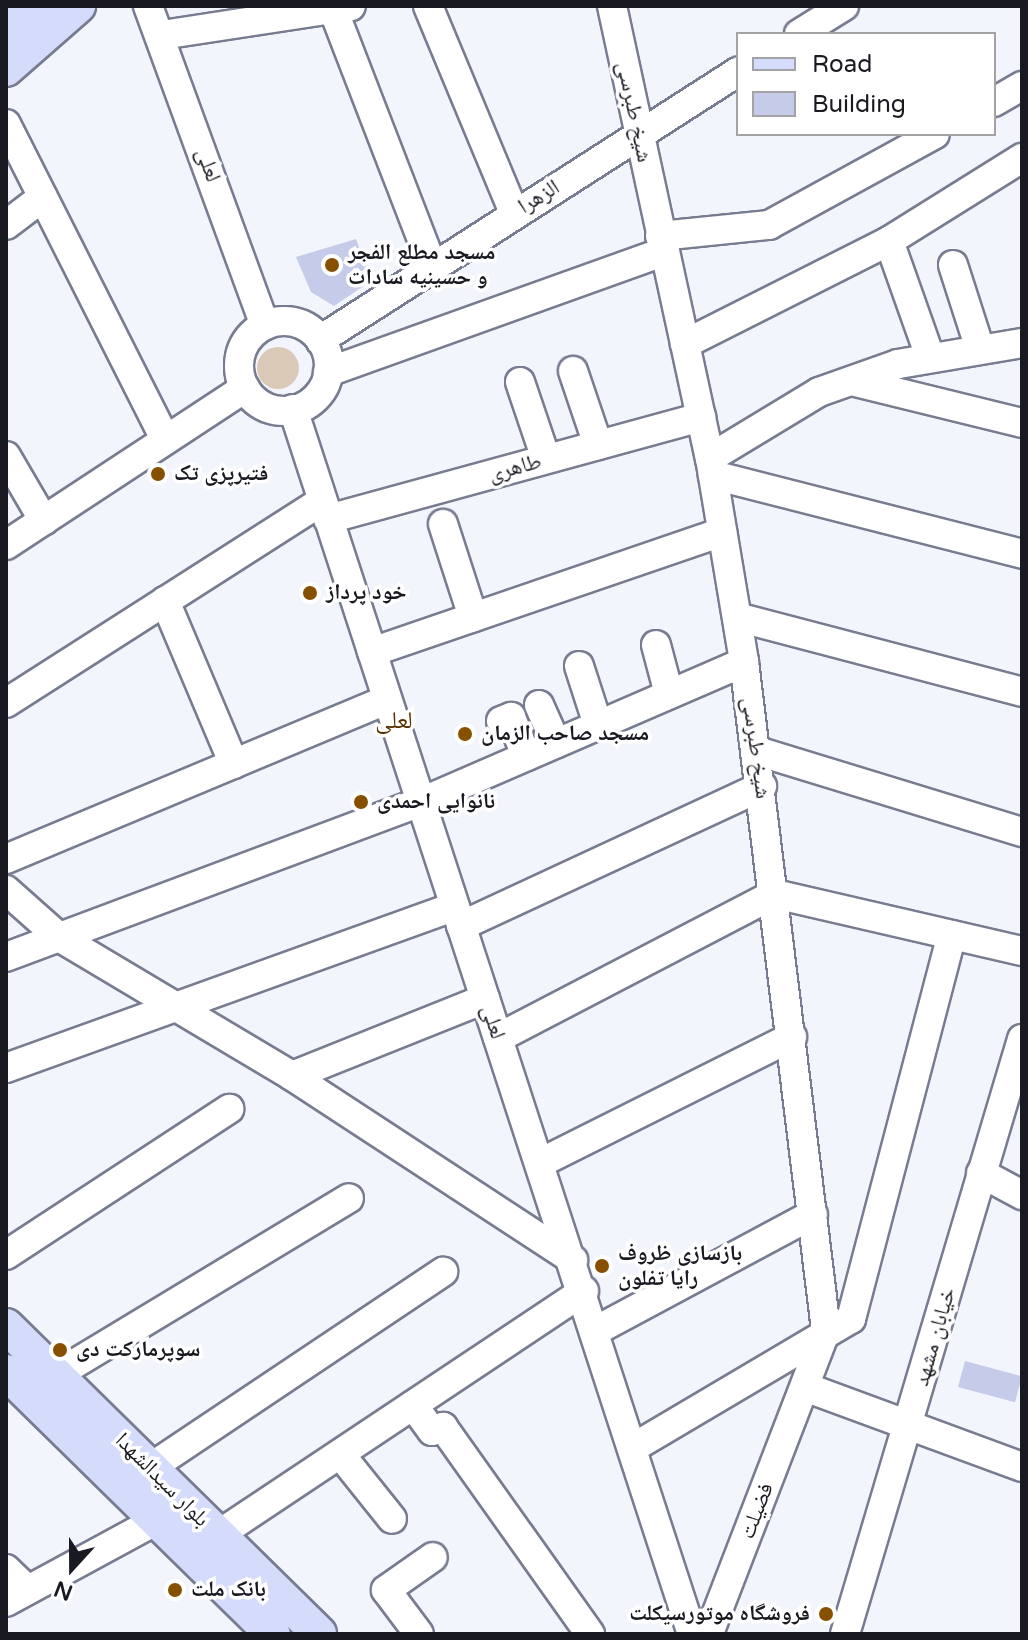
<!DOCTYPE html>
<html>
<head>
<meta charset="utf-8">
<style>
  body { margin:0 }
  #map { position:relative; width:1028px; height:1640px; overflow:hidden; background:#f3f5fd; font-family:"Varela Round","Noto Naskh Arabic",sans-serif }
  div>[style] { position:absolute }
  .green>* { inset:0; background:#dbc9b8 }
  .round { border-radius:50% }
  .building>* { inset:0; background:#c5cbe9; transform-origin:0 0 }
  .roads { filter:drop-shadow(2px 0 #787c90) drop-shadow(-2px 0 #787c90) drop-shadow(0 2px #787c90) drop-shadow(0 -2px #787c90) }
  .minor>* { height:28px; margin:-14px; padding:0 14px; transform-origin:14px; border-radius:14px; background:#fff }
  .minor>.ring { margin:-14px; padding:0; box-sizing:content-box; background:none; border:28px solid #fff; border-radius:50% }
  .major>* { height:34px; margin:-17px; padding:0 17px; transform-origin:17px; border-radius:17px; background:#d5dbfa }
  .dots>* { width:22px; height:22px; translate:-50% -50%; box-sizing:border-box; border:4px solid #fff; border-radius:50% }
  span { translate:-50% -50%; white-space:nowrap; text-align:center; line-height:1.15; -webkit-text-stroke:7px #fff; paint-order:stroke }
  .street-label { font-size:22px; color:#181921 }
  .poi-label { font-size:22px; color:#181921; font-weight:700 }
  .left { translate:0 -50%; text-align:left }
  .right { translate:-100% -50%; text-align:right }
  .neighbourhood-label { font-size:24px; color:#583200 }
  .frame { position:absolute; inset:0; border:8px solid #181921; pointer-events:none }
  .legend { position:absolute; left:736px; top:32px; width:260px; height:104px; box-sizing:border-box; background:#fff; border:2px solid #a3a3a6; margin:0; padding:10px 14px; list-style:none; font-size:24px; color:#181921 }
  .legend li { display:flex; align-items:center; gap:16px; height:40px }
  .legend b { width:40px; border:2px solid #a3a3a6 }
  .north { position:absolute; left:32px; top:1528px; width:80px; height:80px; -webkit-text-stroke:6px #fff; paint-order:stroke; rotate:201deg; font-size:22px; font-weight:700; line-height:32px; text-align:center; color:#181921 }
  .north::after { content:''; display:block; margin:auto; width:28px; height:36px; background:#181921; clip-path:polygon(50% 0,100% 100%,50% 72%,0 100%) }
</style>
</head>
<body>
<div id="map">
  <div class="green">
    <div class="round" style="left:257px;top:347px;width:42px;height:42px"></div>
  </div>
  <div class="building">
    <div style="clip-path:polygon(356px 239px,371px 281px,334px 306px,311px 292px,296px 257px)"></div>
    <div style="left:965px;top:1361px;width:59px;height:27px;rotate:15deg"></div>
  </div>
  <div class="roads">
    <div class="minor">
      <div style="left:148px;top:6px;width:340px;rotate:69.9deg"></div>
      <div style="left:428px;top:6px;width:224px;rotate:67.4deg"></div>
      <div style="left:612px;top:6px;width:463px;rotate:77.8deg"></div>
      <div style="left:710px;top:458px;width:207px;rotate:80.5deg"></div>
      <div style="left:744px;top:662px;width:673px;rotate:83deg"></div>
      <div style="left:826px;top:1330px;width:326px;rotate:111.1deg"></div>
      <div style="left:333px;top:9px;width:275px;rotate:68.9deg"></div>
      <div style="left:799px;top:34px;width:53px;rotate:-31.9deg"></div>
      <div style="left:162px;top:35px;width:191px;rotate:-8.7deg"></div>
      <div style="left:994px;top:102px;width:32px;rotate:-30deg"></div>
      <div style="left:6px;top:124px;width:353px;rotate:63.2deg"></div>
      <div style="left:6px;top:225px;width:46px;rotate:-37.1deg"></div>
      <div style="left:660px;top:236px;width:110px;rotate:-5.8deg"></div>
      <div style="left:769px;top:225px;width:189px;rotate:-28.7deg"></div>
      <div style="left:889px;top:241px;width:123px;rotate:70.5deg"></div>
      <div style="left:953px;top:265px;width:88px;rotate:72.2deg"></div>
      <div class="ring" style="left:239px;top:321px;width:62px;height:62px"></div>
      <div style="left:320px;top:340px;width:497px;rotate:-32.7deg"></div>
      <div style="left:685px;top:344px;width:229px;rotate:-26.8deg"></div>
      <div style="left:889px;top:241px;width:157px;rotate:-32deg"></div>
      <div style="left:573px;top:371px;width:78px;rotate:71.3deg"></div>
      <div style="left:328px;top:372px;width:357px;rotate:-19.7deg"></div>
      <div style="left:520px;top:382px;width:81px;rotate:71.3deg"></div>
      <div style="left:855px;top:382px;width:172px;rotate:13.8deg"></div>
      <div style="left:293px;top:409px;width:1288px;rotate:71.96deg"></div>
      <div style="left:6px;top:456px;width:75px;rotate:59.7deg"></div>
      <div style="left:710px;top:458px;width:127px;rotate:-31.2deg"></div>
      <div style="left:819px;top:392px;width:84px;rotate:-19.5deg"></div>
      <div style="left:898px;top:364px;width:126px;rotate:-9.6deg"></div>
      <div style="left:713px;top:475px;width:319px;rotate:14.3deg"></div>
      <div style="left:328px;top:519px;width:387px;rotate:-15.3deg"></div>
      <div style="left:443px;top:524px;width:98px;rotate:72.1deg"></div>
      <div style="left:6px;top:545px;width:286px;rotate:-33.3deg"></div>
      <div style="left:165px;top:601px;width:177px;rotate:67.1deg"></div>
      <div style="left:737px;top:617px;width:295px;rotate:14.7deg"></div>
      <div style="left:656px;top:645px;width:51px;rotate:75.1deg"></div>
      <div style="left:372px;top:652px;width:370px;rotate:-18.9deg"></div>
      <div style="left:579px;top:666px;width:62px;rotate:72.1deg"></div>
      <div style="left:6px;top:703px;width:375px;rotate:-32.6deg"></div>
      <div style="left:539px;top:705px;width:42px;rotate:65.9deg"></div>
      <div style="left:501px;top:721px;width:11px;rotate:-22deg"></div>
      <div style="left:511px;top:717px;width:42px;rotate:69deg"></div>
      <div style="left:757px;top:751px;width:277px;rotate:17deg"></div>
      <div style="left:6px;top:859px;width:413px;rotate:-22.7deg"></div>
      <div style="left:6px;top:890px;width:71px;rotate:41.6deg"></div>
      <div style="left:59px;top:937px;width:271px;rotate:30.8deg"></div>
      <div style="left:292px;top:1076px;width:336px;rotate:33.2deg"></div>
      <div style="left:461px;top:926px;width:332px;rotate:-24.9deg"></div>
      <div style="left:6px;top:957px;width:443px;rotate:-20.5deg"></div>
      <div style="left:421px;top:802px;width:352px;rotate:-23.4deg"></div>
      <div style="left:498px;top:1038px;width:312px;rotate:-27.5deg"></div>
      <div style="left:775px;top:894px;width:253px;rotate:13deg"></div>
      <div style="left:6px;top:1068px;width:477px;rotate:-19.8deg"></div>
      <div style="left:292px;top:1076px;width:208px;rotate:-21.8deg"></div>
      <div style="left:540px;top:1163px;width:282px;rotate:-26.6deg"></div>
      <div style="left:981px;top:1173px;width:47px;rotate:28.2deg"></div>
      <div style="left:6px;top:1255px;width:267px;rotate:-33.2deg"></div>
      <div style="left:597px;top:1330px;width:245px;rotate:-28.2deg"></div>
      <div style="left:56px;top:1375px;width:342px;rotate:-31.1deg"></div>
      <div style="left:805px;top:1387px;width:231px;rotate:20.2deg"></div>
      <div style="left:413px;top:1405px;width:32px;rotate:54deg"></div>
      <div style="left:432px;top:1431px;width:12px;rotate:-20deg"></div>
      <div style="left:443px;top:1427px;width:254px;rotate:54.6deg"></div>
      <div style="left:636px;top:1446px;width:250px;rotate:-30.6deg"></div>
      <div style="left:851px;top:1319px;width:397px;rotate:-75.3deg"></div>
      <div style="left:340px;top:1454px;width:83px;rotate:51.3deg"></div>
      <div style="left:150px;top:1468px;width:353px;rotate:-33.8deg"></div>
      <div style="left:218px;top:1535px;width:440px;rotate:-33.7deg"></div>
      <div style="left:6px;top:1569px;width:30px;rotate:44deg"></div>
      <div style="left:6px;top:1602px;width:172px;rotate:-28.5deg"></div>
      <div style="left:419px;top:1634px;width:55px;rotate:-126.9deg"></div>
      <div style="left:386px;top:1590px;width:57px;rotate:-35.1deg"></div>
      <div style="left:845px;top:1634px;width:621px;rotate:-73.43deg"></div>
    </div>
    <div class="major">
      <div style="left:6px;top:32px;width:40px;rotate:-41deg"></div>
      <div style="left:6px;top:69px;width:96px;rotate:-41.2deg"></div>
      <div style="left:6px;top:1326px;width:439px;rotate:44.5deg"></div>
      <div style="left:6px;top:1372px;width:374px;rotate:44.5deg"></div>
    </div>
  </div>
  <div class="dots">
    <div style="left:332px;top:265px;background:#865000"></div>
    <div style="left:158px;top:474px;background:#865000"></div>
    <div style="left:310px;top:593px;background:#865000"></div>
    <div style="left:465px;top:734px;background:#865000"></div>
    <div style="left:361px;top:802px;background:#865000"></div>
    <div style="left:602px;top:1266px;background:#865000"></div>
    <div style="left:60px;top:1350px;background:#865000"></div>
    <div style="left:175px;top:1590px;background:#865000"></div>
    <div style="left:826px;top:1614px;background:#865000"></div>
  </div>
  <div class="street-label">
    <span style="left:634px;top:112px;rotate:78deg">شیخ طبرسی</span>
    <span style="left:208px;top:165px;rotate:70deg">لعلی</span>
    <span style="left:539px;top:197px;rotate:-32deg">الزهرا</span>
    <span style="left:515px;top:468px;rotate:-15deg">طاهری</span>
    <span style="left:756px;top:748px;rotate:82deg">شیخ طبرسی</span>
    <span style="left:493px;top:1022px;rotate:72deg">لعلی</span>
    <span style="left:935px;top:1337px;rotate:-74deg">خیابان مشهد</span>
    <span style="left:162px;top:1480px;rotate:45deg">بلوار سیدالشهدا</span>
    <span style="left:757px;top:1511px;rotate:-69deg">فضیلت</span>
  </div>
  <div class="poi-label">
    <span class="left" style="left:348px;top:265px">مسجد مطلع الفجر<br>و حسینیه سادات</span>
    <span class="left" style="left:174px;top:474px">فتیرپزی تک</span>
    <span class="left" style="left:326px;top:593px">خود پرداز</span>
    <span class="left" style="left:481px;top:734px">مسجد صاحب الزمان</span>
    <span class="left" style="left:377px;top:802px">نانوایی احمدی</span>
    <span class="left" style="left:618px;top:1266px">بازسازی ظروف<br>رایا تفلون</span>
    <span class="left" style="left:76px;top:1350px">سوپرمارکت دی</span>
    <span class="left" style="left:191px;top:1590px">بانک ملت</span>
    <span class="right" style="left:810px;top:1614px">فروشگاه موتورسیکلت</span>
  </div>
  <div class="neighbourhood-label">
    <span style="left:394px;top:721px">لعلی</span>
  </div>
  <div class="frame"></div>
  <ul class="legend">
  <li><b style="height:10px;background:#d5dbfa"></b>Road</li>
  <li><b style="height:22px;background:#c5cbe9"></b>Building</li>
  </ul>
  <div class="north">N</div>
</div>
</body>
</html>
